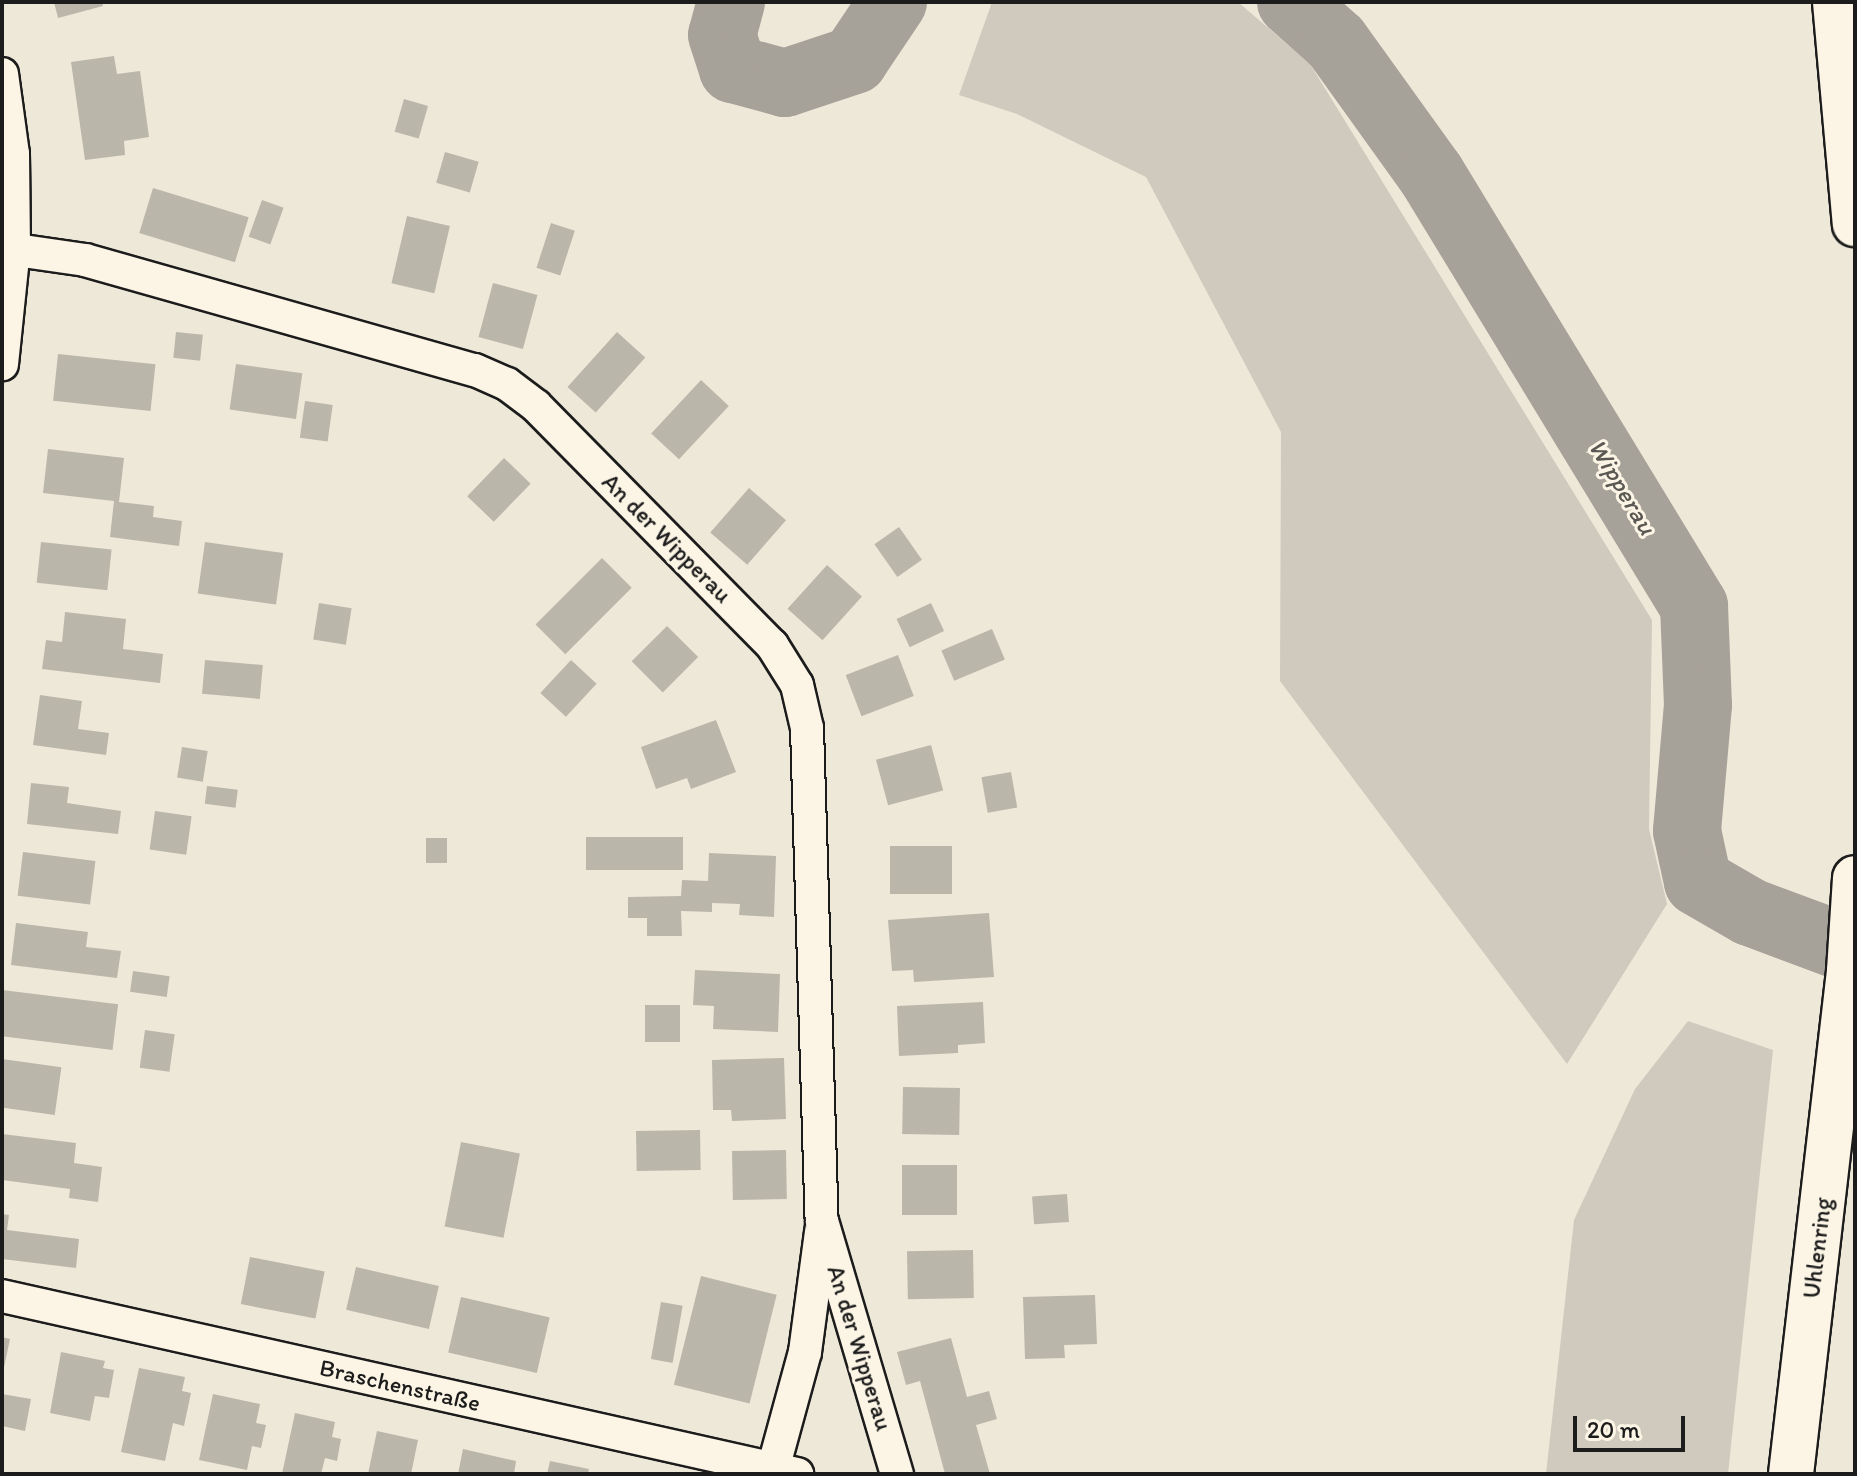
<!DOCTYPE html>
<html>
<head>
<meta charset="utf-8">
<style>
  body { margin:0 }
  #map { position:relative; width:1857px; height:1476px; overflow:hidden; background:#eee8d9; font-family:Itim,sans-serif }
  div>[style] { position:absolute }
  .green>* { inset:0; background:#cfcabd }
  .river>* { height:68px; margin:-34px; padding:0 34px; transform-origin:34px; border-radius:34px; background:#a7a299 }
  .building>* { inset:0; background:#bab6aa; transform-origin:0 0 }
  .roads { filter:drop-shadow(2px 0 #1c1c1c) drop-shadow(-2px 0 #1c1c1c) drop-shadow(0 2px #1c1c1c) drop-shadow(0 -2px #1c1c1c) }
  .minor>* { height:32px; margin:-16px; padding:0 16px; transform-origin:16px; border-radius:16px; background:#fcf5e5 }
  .trunk>* { height:44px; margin:-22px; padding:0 22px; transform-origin:22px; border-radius:22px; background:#fcf5e5 }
  span { translate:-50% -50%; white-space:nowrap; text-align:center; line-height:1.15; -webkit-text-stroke:6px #fcf5e5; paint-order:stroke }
  .street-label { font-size:24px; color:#1c1c1c }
  .water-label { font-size:26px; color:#5b5854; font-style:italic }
  .frame { position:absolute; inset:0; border:4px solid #1c1c1c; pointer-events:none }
  .scale { position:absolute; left:1573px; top:1416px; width:112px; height:36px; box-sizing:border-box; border:4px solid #1c1c1c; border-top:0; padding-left:10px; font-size:24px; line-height:28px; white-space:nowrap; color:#1c1c1c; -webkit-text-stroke:6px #fcf5e5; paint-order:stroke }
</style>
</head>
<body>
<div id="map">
  <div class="green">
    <div style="clip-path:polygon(992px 2px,1238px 2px,1310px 64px,1652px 620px,1649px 829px,1667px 904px,1567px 1064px,1280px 681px,1281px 432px,1146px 177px,1017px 114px,959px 95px)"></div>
    <div style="clip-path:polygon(1688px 1021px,1773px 1050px,1728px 1474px,1546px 1474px,1574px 1220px,1635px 1089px)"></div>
  </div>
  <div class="river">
    <div style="left:731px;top:2px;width:34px;rotate:105deg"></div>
    <div style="left:722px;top:35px;width:36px;rotate:72deg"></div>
    <div style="left:733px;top:69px;width:54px;rotate:15.1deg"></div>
    <div style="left:785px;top:83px;width:73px;rotate:-18.4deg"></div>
    <div style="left:854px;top:60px;width:70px;rotate:-56.1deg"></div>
    <div style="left:1291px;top:2px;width:60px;rotate:41.6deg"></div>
    <div style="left:1336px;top:42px;width:163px;rotate:54.3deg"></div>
    <div style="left:1431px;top:174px;width:506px;rotate:58.67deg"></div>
    <div style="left:1694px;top:606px;width:99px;rotate:87.7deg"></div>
    <div style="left:1698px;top:705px;width:126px;rotate:95deg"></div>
    <div style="left:1687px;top:831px;width:52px;rotate:77.8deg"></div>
    <div style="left:1698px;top:882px;width:60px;rotate:30deg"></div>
    <div style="left:1750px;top:912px;width:112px;rotate:20.4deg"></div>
  </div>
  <div class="building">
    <div style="clip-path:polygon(54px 2px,102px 2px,103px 6px,58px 18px)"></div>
    <div style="clip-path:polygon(114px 56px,117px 74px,140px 71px,149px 137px,124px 141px,125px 155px,85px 160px,71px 62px)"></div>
    <div style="left:404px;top:99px;width:25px;height:34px;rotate:16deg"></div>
    <div style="left:445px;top:152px;width:35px;height:32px;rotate:16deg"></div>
    <div style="left:153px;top:188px;width:100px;height:47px;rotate:17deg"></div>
    <div style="left:262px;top:200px;width:23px;height:39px;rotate:20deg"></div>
    <div style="left:407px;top:216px;width:44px;height:69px;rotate:13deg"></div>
    <div style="left:551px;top:223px;width:25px;height:47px;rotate:18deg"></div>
    <div style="left:493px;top:283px;width:46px;height:56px;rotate:15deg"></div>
    <div style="left:176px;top:332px;width:27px;height:26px;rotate:6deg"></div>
    <div style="left:617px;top:332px;width:38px;height:74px;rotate:42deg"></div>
    <div style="left:58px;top:354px;width:98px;height:47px;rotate:6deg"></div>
    <div style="left:236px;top:364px;width:67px;height:46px;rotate:8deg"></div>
    <div style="left:701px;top:380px;width:38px;height:73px;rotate:43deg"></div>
    <div style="left:305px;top:401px;width:28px;height:37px;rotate:8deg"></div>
    <div style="clip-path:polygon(48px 449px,124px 458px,119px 502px,154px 506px,153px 517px,182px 521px,179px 546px,110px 537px,114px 501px,43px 493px)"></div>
    <div style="left:504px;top:458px;width:37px;height:53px;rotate:44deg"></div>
    <div style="left:749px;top:488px;width:49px;height:59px;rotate:41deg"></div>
    <div style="left:899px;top:527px;width:40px;height:30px;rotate:55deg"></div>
    <div style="left:41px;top:542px;width:71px;height:41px;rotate:6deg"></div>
    <div style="left:205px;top:542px;width:79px;height:52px;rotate:8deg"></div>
    <div style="left:602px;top:558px;width:42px;height:94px;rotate:45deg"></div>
    <div style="left:827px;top:565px;width:47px;height:59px;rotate:42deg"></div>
    <div style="left:319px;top:603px;width:33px;height:37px;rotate:9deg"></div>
    <div style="left:931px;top:603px;width:31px;height:38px;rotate:65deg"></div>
    <div style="clip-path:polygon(65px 612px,126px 619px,123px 649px,163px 654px,160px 683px,42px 669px,46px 640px,62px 642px)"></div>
    <div style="left:667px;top:626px;width:44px;height:50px;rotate:45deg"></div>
    <div style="left:992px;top:629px;width:33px;height:55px;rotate:67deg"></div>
    <div style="left:898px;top:655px;width:44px;height:56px;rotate:69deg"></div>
    <div style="left:205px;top:660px;width:58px;height:34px;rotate:5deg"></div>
    <div style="left:571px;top:660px;width:35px;height:45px;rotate:43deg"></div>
    <div style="clip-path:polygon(40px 695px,82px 701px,78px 729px,109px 733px,106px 755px,33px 745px)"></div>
    <div style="clip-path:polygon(716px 720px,736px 772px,691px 789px,687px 778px,656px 789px,641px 747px)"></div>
    <div style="left:931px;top:745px;width:47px;height:57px;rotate:75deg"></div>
    <div style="left:182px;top:747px;width:26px;height:31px;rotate:9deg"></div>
    <div style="left:1011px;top:772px;width:36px;height:30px;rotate:80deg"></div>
    <div style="clip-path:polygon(31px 783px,69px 787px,67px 803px,121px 811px,118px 834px,27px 824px)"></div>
    <div style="left:207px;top:786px;width:31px;height:18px;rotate:7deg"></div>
    <div style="left:155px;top:811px;width:37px;height:39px;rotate:8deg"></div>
    <div style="left:683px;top:837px;width:33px;height:97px;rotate:90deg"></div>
    <div style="left:426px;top:838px;width:21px;height:25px"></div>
    <div style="left:890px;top:846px;width:62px;height:48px"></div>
    <div style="left:23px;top:852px;width:73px;height:44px;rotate:7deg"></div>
    <div style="clip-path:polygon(709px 853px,776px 856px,774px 917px,739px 915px,740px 904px,712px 903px,712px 912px,681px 911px,682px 936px,647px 936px,647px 918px,628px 918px,628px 897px,681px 896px,682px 880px,708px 881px)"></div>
    <div style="clip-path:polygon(989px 913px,994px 977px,914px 982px,913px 970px,892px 971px,888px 920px)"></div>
    <div style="clip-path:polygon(16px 923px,88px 932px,86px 947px,121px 951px,117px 978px,11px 965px)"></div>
    <div style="clip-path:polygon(695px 970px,780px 974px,778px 1032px,713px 1029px,714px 1006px,693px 1005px)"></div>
    <div style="left:133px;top:971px;width:37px;height:21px;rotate:8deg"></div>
    <div style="left:2px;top:990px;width:117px;height:46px;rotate:7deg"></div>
    <div style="clip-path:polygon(983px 1002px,985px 1043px,958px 1045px,958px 1053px,899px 1056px,897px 1006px)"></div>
    <div style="left:645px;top:1005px;width:35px;height:37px"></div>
    <div style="left:145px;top:1030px;width:30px;height:38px;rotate:8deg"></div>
    <div style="clip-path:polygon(784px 1058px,786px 1119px,732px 1121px,731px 1110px,713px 1110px,712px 1060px)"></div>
    <div style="left:2px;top:1059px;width:60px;height:48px;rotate:8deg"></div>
    <div style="left:903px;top:1087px;width:57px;height:47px;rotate:1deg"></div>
    <div style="left:700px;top:1130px;width:40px;height:64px;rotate:89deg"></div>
    <div style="clip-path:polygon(2px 1134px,76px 1143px,74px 1163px,102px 1167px,98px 1202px,69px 1198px,70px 1189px,2px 1180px)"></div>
    <div style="left:461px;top:1142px;width:60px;height:86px;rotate:11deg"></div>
    <div style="left:786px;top:1150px;width:49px;height:54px;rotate:89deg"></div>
    <div style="left:957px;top:1165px;width:50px;height:55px;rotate:90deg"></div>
    <div style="left:1067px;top:1194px;width:28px;height:35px;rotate:86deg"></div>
    <div style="clip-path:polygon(2px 1214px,9px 1215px,7px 1230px,79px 1239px,76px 1268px,2px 1259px)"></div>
    <div style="left:973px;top:1250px;width:48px;height:66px;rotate:89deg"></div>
    <div style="left:250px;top:1257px;width:76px;height:48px;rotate:11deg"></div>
    <div style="left:356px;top:1267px;width:85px;height:44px;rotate:13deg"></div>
    <div style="left:701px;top:1276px;width:78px;height:112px;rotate:14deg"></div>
    <div style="clip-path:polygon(1095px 1295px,1097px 1344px,1064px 1345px,1065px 1358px,1025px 1359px,1023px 1297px)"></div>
    <div style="left:461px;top:1297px;width:91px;height:57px;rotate:13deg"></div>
    <div style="left:661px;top:1302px;width:22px;height:58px;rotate:10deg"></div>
    <div style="clip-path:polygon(2px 1337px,10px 1339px,3px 1372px,2px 1371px)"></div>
    <div style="clip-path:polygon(951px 1338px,967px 1397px,989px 1391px,997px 1419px,976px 1425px,990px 1474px,945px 1474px,920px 1381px,906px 1385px,897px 1352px)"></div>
    <div style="clip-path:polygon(61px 1352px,105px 1361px,103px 1368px,114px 1370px,109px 1398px,95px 1396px,90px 1421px,50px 1413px)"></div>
    <div style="clip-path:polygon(139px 1368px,185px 1377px,182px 1391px,191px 1393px,184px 1426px,173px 1423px,165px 1461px,121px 1452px)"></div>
    <div style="clip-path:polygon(2px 1394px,31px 1399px,25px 1431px,2px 1426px)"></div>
    <div style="clip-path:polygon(213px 1394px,260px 1404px,256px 1423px,266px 1425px,261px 1448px,252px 1446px,247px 1470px,199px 1460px)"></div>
    <div style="clip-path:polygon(295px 1413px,335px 1422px,332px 1437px,341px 1439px,337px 1461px,325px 1458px,321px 1474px,282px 1474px)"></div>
    <div style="clip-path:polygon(377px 1431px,418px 1440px,411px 1474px,368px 1474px)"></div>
    <div style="clip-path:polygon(463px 1449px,516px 1461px,514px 1474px,458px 1474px)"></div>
    <div style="clip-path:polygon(550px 1461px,589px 1469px,588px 1474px,547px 1474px)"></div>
  </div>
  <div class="roads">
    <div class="minor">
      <div style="left:2px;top:74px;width:81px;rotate:82.2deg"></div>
      <div style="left:13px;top:154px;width:94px;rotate:89.4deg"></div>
      <div style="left:14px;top:248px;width:117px;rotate:95.9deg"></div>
      <div style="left:2px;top:248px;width:84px;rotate:8.2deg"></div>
      <div style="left:85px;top:260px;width:405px;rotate:15.8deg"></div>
      <div style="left:475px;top:370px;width:35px;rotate:24deg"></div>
      <div style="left:507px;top:384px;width:36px;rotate:37deg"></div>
      <div style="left:536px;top:406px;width:336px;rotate:45.4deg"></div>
      <div style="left:772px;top:645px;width:47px;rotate:58deg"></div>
      <div style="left:797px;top:685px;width:44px;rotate:76.9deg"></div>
      <div style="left:807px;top:728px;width:493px;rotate:88.3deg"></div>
      <div style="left:822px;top:1221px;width:264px;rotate:73.5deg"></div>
      <div style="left:2px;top:1296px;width:815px;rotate:12.62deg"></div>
      <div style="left:773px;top:1469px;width:121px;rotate:-74.7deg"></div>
      <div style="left:805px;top:1352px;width:121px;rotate:-82.4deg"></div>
    </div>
    <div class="trunk">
      <div style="left:1835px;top:2px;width:223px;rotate:84.9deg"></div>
      <div style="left:1791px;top:1474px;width:506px;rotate:-83.42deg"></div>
      <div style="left:1849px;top:971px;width:93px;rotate:-86.3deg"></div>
    </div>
  </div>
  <div class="street-label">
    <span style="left:667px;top:538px;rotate:45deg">An der Wipperau</span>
    <span style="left:1817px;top:1248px;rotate:-83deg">Uhlenring</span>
    <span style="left:860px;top:1348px;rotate:73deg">An der Wipperau</span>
    <span style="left:400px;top:1385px;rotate:13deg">Braschenstraße</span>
  </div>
  <div class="water-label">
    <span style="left:1622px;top:487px;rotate:59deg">Wipperau</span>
  </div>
  <div class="frame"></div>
  <div class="scale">20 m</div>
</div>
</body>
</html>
